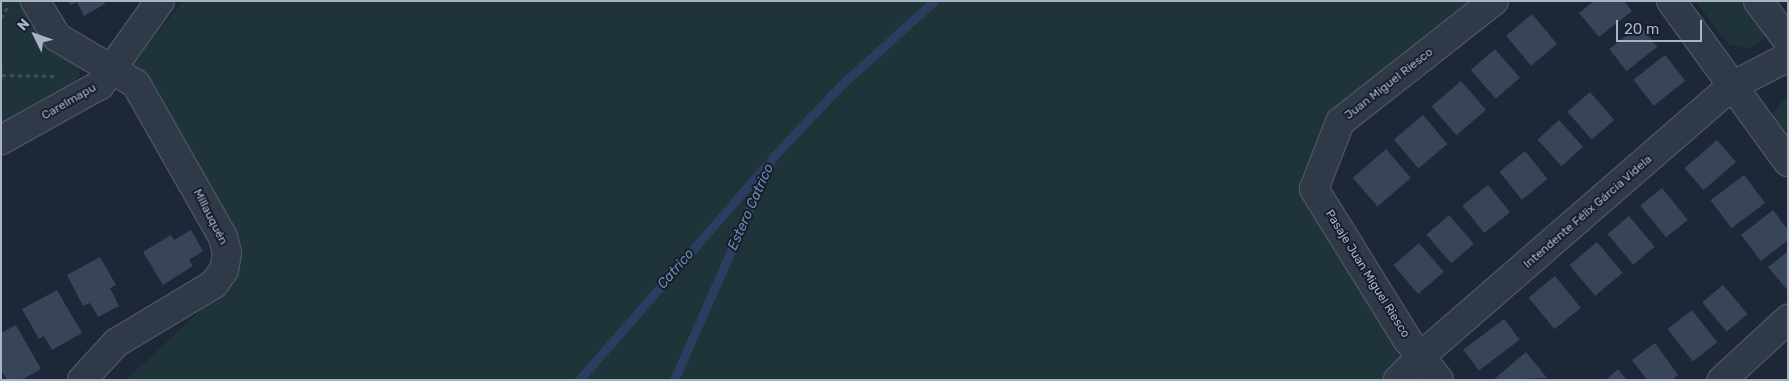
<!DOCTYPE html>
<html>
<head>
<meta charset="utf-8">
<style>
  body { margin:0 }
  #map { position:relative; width:1789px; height:381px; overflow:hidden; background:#1d2737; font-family:Rubik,sans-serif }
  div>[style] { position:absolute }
  .green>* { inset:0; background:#1f3438 }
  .stream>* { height:9px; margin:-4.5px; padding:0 4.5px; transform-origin:4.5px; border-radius:4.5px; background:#2c3e5f }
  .building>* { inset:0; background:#384458; transform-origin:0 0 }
  .path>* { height:3px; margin-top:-1.5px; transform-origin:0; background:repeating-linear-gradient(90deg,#3c5156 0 4px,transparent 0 8px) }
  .roads { filter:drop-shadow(1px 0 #4b5363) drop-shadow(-1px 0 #4b5363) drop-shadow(0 1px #4b5363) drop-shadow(0 -1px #4b5363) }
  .minor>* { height:28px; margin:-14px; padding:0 14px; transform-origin:14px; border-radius:14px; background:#303948 }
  span { translate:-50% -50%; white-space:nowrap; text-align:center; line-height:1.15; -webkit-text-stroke:4px #161e2c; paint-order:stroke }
  .street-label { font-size:12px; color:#a9b3c5 }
  .water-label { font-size:14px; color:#6e87b2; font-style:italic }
  .frame { position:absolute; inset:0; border:2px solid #a9b3c5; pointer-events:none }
  .north { position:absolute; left:10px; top:10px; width:50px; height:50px; -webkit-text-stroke:4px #161e2c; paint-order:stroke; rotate:312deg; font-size:14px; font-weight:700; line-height:20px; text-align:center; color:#a9b3c5 }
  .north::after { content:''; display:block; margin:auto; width:18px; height:22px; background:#a9b3c5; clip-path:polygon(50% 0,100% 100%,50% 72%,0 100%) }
  .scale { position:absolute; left:1616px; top:20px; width:86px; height:22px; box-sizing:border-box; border:2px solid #a9b3c5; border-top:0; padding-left:6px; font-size:15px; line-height:18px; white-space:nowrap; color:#a9b3c5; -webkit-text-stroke:4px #161e2c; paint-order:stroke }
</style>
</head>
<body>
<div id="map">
  <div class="green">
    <div style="clip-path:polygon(1px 1px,23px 1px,78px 62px,80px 76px,65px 90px,1px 126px)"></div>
    <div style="clip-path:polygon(183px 1px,1478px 1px,1318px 162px,1351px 272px,1398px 355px,1388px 380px,126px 380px,236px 277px,214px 222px,156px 110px,115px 85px)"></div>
    <div style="clip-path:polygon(1695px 1px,1751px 1px,1766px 21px,1763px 40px,1750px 49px,1729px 45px)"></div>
    <div style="clip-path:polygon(1788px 96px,1788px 142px,1777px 127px,1773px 115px,1778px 105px)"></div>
  </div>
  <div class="stream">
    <div style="left:579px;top:380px;width:284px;rotate:-48.9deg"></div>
    <div style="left:674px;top:380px;width:243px;rotate:-66.2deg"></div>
    <div style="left:772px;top:158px;width:99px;rotate:-46.6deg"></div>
    <div style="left:840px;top:86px;width:127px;rotate:-42.1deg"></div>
  </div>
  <div class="building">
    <div style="clip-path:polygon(68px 1px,104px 1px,105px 4px,84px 16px,77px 2px,71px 5px)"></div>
    <div style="clip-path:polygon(1594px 1px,1624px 1px,1632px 11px,1599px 37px,1579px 13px)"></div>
    <div style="left:1532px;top:14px;width:39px;height:34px;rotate:50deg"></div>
    <div style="left:1640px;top:25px;width:28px;height:39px;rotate:52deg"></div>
    <div style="left:1495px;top:49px;width:38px;height:32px;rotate:49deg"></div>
    <div style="left:1665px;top:55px;width:33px;height:40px;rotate:52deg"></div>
    <div style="left:1461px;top:81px;width:38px;height:39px;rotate:49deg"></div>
    <div style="left:1590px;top:92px;width:37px;height:30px;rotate:49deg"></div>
    <div style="left:1423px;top:115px;width:38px;height:38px;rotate:50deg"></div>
    <div style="left:1559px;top:120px;width:36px;height:29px;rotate:48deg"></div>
    <div style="left:1717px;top:140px;width:29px;height:43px;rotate:49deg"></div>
    <div style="left:1386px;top:149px;width:38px;height:44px;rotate:49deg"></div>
    <div style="left:1525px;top:151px;width:36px;height:33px;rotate:51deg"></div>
    <div style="left:1744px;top:175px;width:35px;height:42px;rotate:53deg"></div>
    <div style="left:1488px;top:185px;width:35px;height:33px;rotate:51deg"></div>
    <div style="left:1662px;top:188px;width:41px;height:28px;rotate:51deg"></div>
    <div style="clip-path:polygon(1773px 210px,1788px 230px,1788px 240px,1761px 261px,1741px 235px)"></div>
    <div style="left:1449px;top:215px;width:38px;height:30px;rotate:49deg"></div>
    <div style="left:1629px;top:216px;width:40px;height:28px;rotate:50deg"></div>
    <div style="clip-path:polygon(191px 230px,203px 251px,189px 260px,193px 266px,163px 285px,143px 252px,171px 235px,174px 240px)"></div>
    <div style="left:1597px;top:242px;width:40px;height:36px;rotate:50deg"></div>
    <div style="left:1419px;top:243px;width:38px;height:34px;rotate:49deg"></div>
    <div style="clip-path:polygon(1788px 251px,1788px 291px,1768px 267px)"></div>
    <div style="clip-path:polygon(100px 257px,116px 285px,110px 288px,119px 306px,98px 317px,90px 303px,83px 306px,67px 275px)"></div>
    <div style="left:1555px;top:276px;width:41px;height:34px;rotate:51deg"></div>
    <div style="left:1723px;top:285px;width:38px;height:27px;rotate:50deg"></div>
    <div style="clip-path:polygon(57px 290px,82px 333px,52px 350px,44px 336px,39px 339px,22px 309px)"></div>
    <div style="left:1692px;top:310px;width:41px;height:31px;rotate:52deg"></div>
    <div style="left:1504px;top:319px;width:26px;height:51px;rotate:53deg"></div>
    <div style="clip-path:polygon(16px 325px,41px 369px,21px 380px,7px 380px,1px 370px,1px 333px)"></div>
    <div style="clip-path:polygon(1655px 343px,1678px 375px,1672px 380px,1647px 380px,1632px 360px)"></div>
    <div style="clip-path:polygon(1526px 352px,1547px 378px,1493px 380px)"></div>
    <div style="clip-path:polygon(1618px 369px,1627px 380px,1606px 380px)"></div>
  </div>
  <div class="path">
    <div style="left:1px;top:18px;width:12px;rotate:-59deg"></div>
    <div style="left:1px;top:68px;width:14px;rotate:90deg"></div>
    <div style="left:2px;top:75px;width:54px;rotate:1.1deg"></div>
  </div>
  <div class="roads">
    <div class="minor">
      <div style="left:35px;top:1px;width:42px;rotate:58.6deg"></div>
      <div style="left:57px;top:37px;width:92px;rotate:30.7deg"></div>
      <div style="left:136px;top:84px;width:176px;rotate:60.4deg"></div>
      <div style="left:223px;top:237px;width:16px;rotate:76deg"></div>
      <div style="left:227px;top:253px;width:17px;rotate:100deg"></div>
      <div style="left:224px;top:270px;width:17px;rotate:126deg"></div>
      <div style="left:214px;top:284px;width:114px;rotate:149deg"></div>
      <div style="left:116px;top:343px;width:50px;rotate:132.6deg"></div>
      <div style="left:1671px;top:1px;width:199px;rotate:54deg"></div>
      <div style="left:1758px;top:1px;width:50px;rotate:53.1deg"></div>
      <div style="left:1px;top:140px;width:113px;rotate:-29.1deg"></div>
      <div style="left:100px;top:85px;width:103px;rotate:-54.5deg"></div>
      <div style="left:1398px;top:380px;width:33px;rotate:-46deg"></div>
      <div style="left:1421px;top:356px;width:412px;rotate:-41deg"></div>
      <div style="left:1732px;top:86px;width:63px;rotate:-27.4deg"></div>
      <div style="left:1439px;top:380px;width:52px;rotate:-128deg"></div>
      <div style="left:1407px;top:339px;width:176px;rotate:-121.8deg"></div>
      <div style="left:1314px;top:189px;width:72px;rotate:-68.8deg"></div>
      <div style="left:1340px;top:122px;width:196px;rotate:-38.2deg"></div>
      <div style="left:1722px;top:380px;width:90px;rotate:-42.7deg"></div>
    </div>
  </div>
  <div class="street-label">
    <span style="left:1389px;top:84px;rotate:-38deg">Juan Miguel Riesco</span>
    <span style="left:69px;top:102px;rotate:-30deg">Carelmapu</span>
    <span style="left:1588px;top:212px;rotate:-41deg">Intendente Félix Gárcia Videla</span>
    <span style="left:210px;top:217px;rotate:63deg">Millauquén</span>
    <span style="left:1367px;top:274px;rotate:58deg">Pasaje Juan Miguel Riesco</span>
  </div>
  <div class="water-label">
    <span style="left:751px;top:207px;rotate:-66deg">Estero Catrico</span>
    <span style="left:676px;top:269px;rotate:-49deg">Catrico</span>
  </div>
  <div class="frame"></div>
  <div class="north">N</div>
  <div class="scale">20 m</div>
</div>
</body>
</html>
